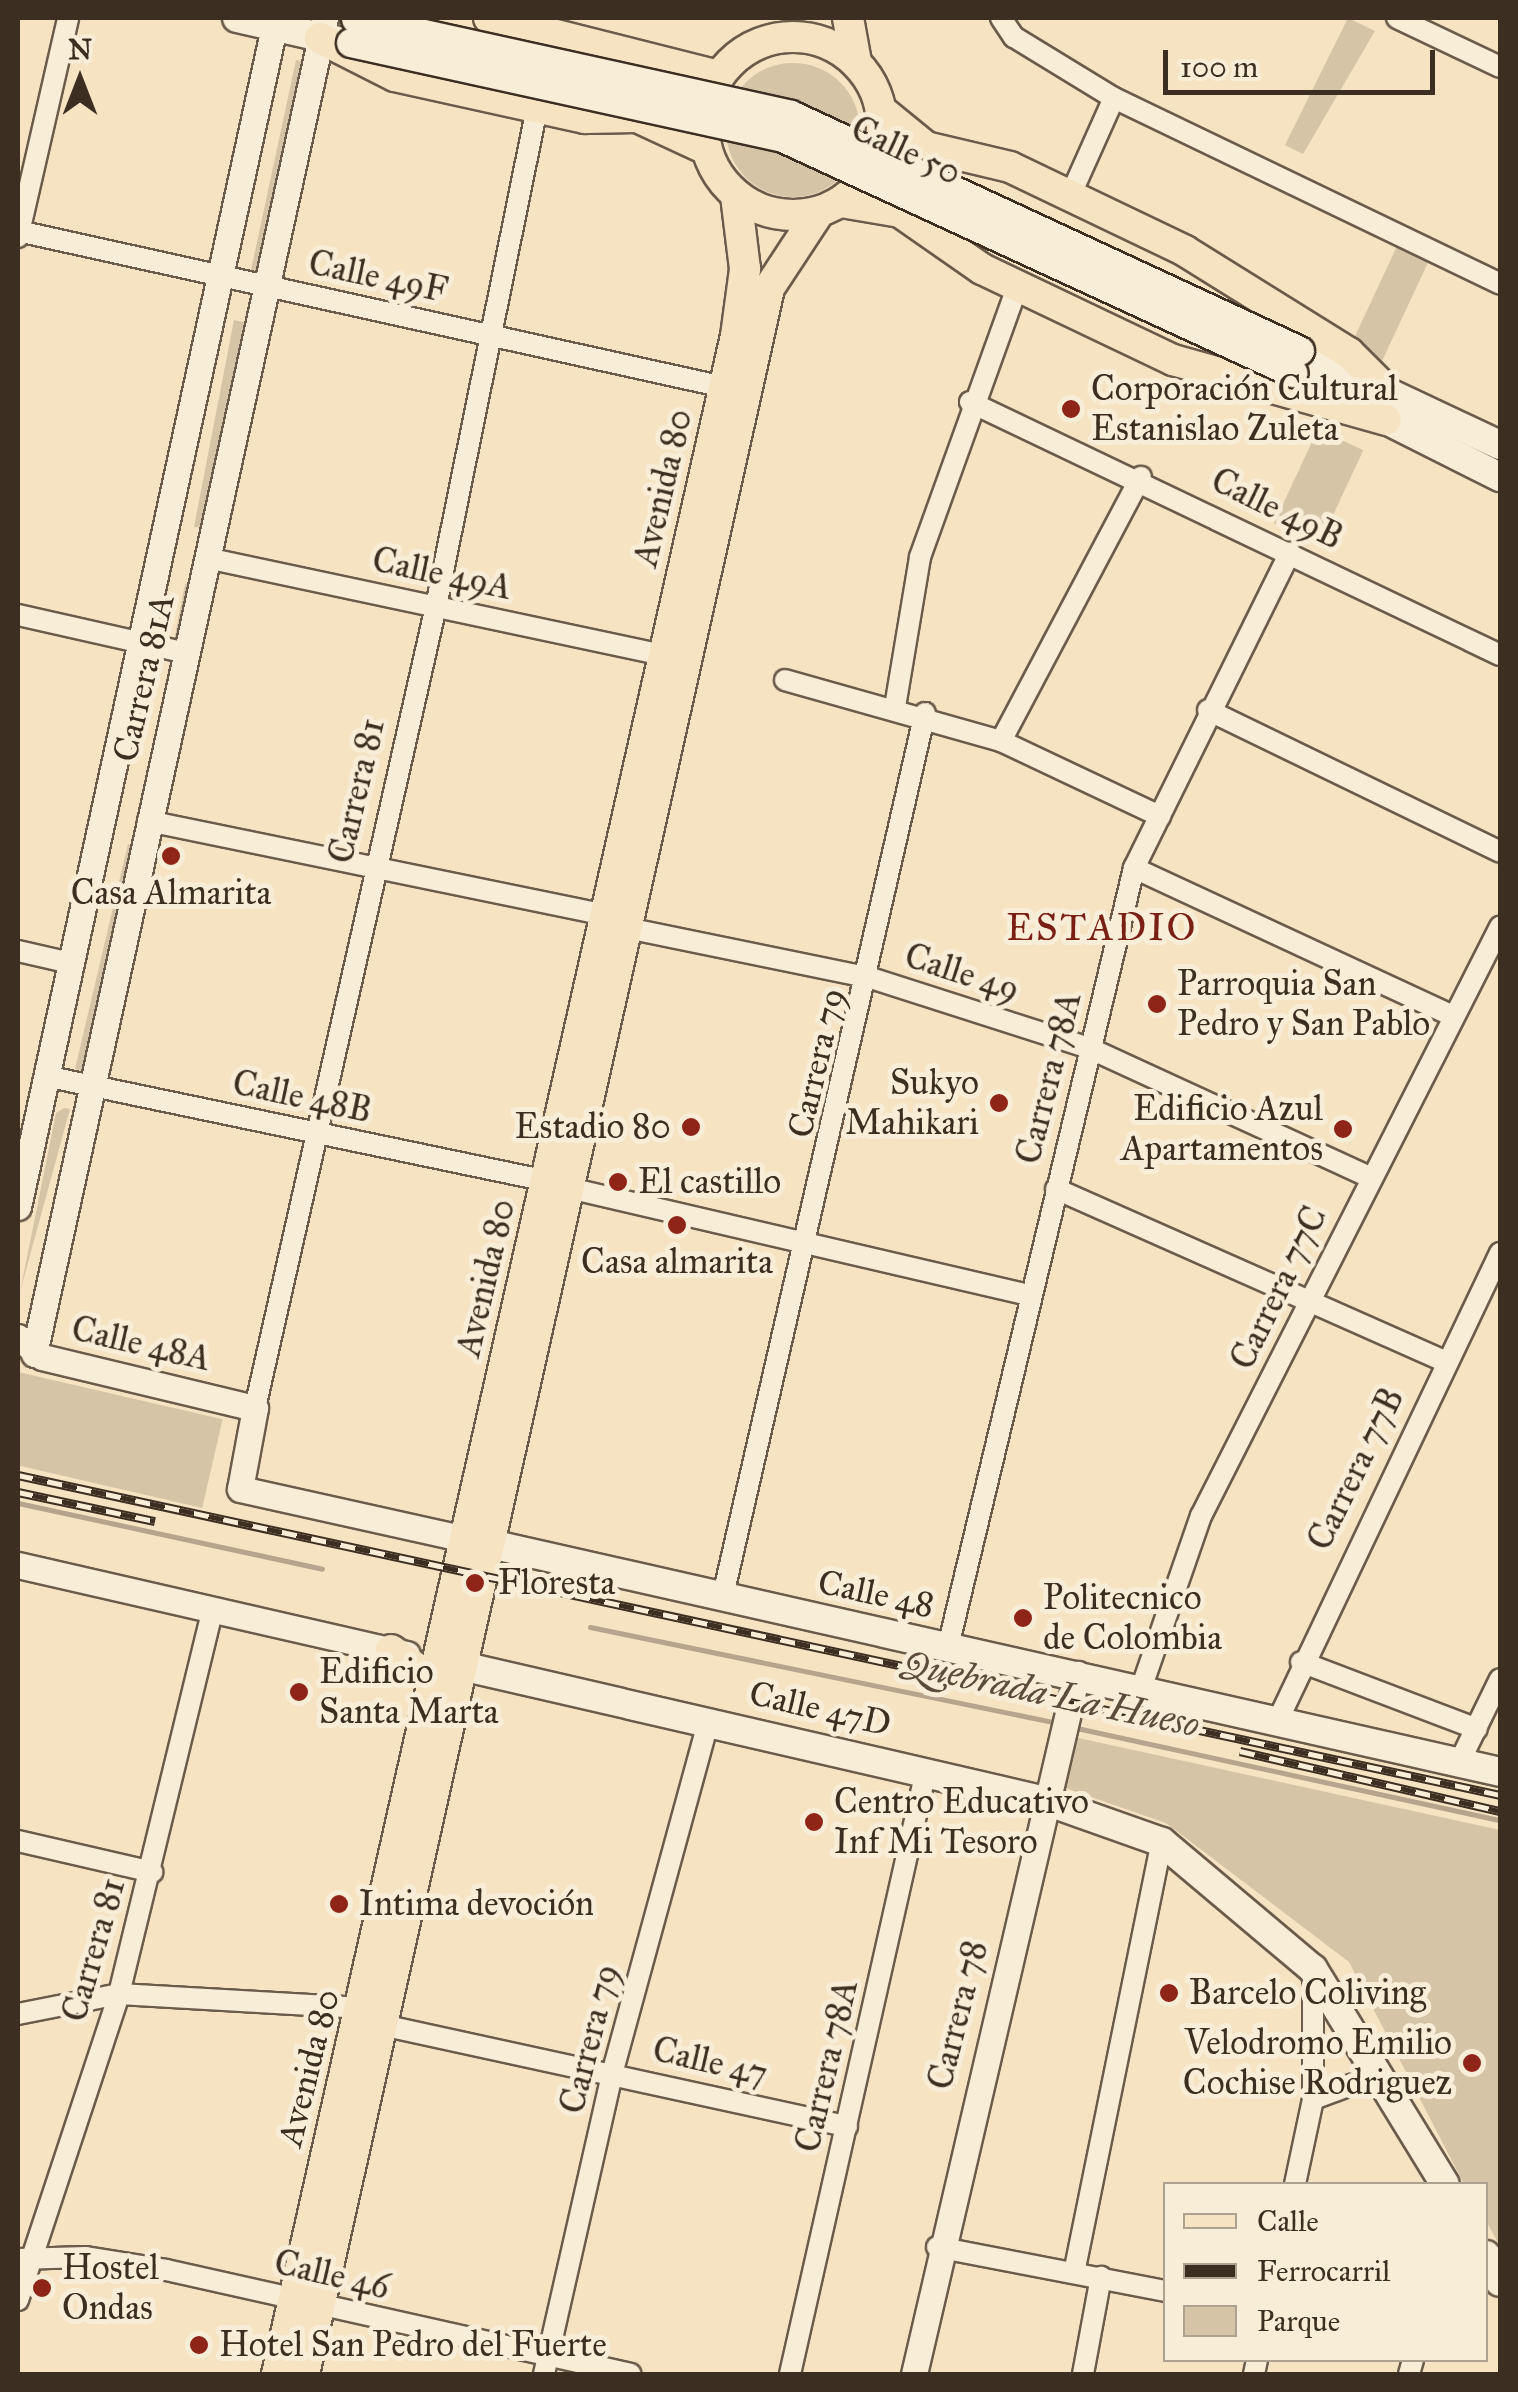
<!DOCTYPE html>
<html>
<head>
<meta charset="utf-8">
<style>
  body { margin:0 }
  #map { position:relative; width:1518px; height:2392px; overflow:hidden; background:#f5e3c2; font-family:"IM FELL Great Primer",serif }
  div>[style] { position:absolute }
  .green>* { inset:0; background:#d6c4a7; transform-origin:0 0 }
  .round { border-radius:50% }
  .stream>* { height:5px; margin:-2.5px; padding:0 2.5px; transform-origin:2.5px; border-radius:2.5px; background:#b6a58c }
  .roads { filter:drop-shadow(2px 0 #6b5b4a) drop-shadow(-2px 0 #6b5b4a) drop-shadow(0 2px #6b5b4a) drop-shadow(0 -2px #6b5b4a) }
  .minor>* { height:20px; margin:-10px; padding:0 10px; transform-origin:10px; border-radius:10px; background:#f8edd7 }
  .tertiary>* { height:25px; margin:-12.5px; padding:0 12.5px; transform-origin:12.5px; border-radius:12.5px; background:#f8edd7 }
  .secondary>* { height:28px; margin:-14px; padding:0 14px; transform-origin:14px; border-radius:14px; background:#f8edd7 }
  .primary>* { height:30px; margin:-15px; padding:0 15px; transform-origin:15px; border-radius:15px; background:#f5e3c2 }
  .primary>.ring { margin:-15px; padding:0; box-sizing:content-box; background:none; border:30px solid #f5e3c2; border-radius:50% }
  .rail>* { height:9px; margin-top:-4.5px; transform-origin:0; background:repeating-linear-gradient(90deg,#f8edd7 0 15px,#3d2e22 0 30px); box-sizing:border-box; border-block:2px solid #3d2e22 }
  .bridges { filter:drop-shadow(2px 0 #3d2e22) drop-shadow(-2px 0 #3d2e22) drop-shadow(0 2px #3d2e22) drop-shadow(0 -2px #3d2e22) }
  .secondary-bridge>* { height:28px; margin:-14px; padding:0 14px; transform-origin:14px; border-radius:14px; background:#f8edd7 }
  .dots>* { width:28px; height:28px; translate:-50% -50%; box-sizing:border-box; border:5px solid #f8edd7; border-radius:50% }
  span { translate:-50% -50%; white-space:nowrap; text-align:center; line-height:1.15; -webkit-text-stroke:10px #f8edd7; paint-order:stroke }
  .street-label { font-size:35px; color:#3d2e22 }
  .poi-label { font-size:35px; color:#3d2e22 }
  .left { translate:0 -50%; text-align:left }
  .right { translate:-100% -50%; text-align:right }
  .neighbourhood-label { font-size:38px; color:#7a1f14; letter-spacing:2.5px }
  .water-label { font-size:38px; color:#5b4c3c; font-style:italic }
  .frame { position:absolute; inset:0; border:20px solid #3d2e22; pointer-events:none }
  .legend { position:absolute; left:1163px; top:2182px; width:325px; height:180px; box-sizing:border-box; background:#f8edd7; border:2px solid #ada18f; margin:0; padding:12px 18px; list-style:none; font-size:30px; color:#3d2e22 }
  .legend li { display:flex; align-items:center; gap:20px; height:50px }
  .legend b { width:50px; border:2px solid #ada18f }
  .north { position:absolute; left:30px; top:30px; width:100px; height:100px; -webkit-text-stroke:8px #f8edd7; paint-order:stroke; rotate:0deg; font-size:28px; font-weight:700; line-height:40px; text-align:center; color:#3d2e22 }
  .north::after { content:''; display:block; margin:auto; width:35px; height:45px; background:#3d2e22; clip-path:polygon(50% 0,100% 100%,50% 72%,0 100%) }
  .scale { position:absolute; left:1163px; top:50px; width:272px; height:45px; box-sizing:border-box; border:5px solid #3d2e22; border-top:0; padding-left:12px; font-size:30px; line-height:35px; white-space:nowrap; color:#3d2e22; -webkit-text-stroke:8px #f8edd7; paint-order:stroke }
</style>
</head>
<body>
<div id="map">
  <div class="green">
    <div style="clip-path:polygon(1348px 18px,1375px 31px,1303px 154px,1285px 145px)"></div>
    <div style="clip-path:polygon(296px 60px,310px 63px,268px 273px,251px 270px)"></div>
    <div class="round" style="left:726px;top:63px;width:134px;height:134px"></div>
    <div style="left:1398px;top:244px;width:35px;height:139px;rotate:25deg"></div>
    <div style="clip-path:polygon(234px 320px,252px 324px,210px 528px,194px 527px)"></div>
    <div style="left:1318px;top:429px;width:50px;height:104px;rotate:25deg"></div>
    <div style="left:185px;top:584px;width:15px;height:221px;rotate:11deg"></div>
    <div style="clip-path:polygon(128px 844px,145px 848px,86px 1071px,75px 1069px)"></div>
    <div style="clip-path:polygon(64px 1108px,70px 1109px,20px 1292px,56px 1113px)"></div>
    <div style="left:18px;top:1372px;width:210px;height:91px;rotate:13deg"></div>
    <div style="clip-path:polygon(1074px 1737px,1500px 1830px,1500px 2246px,1486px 2221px,1486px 2184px,1464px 2184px,1349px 1962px,1166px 1823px,1065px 1788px)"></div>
  </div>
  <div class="stream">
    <div style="left:18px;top:1503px;width:311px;rotate:12.2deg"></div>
    <div style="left:590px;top:1627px;width:477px;rotate:11.6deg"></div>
    <div style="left:1072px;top:1727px;width:438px;rotate:12.3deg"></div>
  </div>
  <div class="roads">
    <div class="minor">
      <div style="left:1001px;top:18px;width:23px;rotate:56deg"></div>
      <div style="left:1014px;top:37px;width:117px;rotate:31.4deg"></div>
      <div style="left:1114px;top:98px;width:428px;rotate:25.7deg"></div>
      <div style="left:1397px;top:18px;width:114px;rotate:25.4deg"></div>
      <div style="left:1071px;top:194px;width:105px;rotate:-65.9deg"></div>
      <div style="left:18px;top:231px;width:723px;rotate:12.46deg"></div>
      <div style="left:18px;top:237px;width:225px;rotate:-77.1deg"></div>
      <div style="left:970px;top:402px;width:587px;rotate:25.52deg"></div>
      <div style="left:207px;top:558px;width:467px;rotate:12deg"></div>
      <div style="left:18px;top:615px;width:172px;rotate:12.7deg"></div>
      <div style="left:785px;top:680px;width:224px;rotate:15.8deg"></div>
      <div style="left:1001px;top:741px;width:176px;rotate:25.3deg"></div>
      <div style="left:895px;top:707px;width:152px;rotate:-80.5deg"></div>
      <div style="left:920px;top:557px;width:287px;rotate:-70.2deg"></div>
      <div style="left:1208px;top:710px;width:325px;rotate:25.9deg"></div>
      <div style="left:1001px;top:741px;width:299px;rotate:-62.1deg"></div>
      <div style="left:148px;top:821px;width:468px;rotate:11.6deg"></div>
      <div style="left:1134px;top:868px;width:349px;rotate:24.9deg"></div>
      <div style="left:627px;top:928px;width:249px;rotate:11.6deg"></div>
      <div style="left:871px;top:978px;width:229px;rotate:17.8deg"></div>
      <div style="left:1089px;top:1048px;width:311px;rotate:24.7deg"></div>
      <div style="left:18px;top:951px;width:54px;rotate:12.8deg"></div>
      <div style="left:45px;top:1076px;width:513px;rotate:11.81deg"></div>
      <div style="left:569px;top:1188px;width:473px;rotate:13.1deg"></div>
      <div style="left:1056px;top:1189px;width:425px;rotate:23.9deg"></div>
      <div style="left:255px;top:1408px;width:822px;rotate:-77.28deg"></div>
      <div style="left:436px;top:606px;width:508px;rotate:-78.54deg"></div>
      <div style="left:722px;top:1600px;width:910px;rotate:-77.11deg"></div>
      <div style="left:948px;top:1647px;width:801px;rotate:-76.57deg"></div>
      <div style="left:1134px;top:868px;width:352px;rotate:-63.7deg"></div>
      <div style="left:1301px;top:1662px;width:188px;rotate:20.8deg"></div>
      <div style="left:1141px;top:1689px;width:183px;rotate:-70.9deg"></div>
      <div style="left:1201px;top:1516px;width:661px;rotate:-63.09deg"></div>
      <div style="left:1279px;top:1718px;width:515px;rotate:-64.58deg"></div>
      <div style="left:1460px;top:1761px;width:91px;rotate:-64deg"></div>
      <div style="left:18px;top:1841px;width:138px;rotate:13deg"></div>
      <div style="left:18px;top:2014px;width:103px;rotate:-11.2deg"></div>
      <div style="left:119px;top:1994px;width:244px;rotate:3.3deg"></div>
      <div style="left:382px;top:2025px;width:476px;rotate:12.3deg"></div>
      <div style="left:1313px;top:2099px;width:72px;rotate:-20.2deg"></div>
      <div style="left:1295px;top:2184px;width:87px;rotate:-78deg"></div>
      <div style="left:1313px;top:2099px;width:130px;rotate:-90deg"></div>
      <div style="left:937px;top:2247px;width:233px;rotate:10.9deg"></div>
      <div style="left:18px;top:2259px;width:68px;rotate:-1.7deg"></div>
      <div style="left:86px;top:2257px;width:81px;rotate:9.2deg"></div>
      <div style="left:166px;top:2270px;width:476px;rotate:12.6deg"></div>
      <div style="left:1074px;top:2273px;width:440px;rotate:-78.5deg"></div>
      <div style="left:18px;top:2300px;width:322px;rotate:-71.7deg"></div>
      <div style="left:119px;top:1994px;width:393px;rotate:-76.3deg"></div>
      <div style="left:544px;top:2374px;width:308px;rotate:-77.2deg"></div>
      <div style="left:612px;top:2074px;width:364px;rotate:-74.7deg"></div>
      <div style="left:790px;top:2374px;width:618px;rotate:-77.29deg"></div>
      <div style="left:1083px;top:2374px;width:99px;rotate:-79.5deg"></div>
      <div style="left:1254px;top:2374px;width:14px;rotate:-78deg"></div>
      <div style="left:1409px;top:2374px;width:15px;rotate:-74deg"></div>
    </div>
    <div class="tertiary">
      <div style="left:18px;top:1207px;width:1217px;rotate:-77.76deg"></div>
      <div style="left:18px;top:1337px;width:31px;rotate:40deg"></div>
      <div style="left:42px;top:1357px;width:219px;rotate:13.5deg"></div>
      <div style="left:255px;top:1408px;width:82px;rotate:100.5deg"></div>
      <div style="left:240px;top:1489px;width:231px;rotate:12.5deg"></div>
      <div style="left:34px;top:1354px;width:1367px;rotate:-77.71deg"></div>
      <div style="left:18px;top:1565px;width:399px;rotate:12.9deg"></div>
      <div style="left:914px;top:2374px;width:719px;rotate:-76.89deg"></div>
    </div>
    <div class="secondary">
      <div style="left:237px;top:18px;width:109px;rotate:12.8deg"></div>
      <div style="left:1300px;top:351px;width:221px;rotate:25.2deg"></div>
      <div style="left:1293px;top:373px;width:232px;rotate:26.7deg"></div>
      <div style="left:468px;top:1539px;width:1058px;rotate:12.72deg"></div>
      <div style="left:440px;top:1661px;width:622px;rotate:13.01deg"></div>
      <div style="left:1046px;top:1801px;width:123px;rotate:19.5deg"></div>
      <div style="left:1162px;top:1842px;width:197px;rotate:40.1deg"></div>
      <div style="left:1313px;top:1969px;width:252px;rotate:58.5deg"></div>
      <div style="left:1486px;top:2255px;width:30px;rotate:63deg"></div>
    </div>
    <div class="primary">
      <div style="left:489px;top:18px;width:237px;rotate:14.2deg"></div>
      <div style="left:848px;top:18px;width:45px;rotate:79.7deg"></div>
      <div class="ring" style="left:704px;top:37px;width:148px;height:148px"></div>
      <div style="left:320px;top:38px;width:84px;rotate:26.9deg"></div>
      <div style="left:395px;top:76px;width:195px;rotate:12.5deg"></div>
      <div style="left:585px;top:118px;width:52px;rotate:-1.1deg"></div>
      <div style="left:637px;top:117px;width:76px;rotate:24.9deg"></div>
      <div style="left:882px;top:111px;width:57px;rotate:39.3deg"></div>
      <div style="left:926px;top:147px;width:86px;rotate:13.4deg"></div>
      <div style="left:1010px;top:167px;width:194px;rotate:25.6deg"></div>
      <div style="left:1185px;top:251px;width:193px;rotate:31.9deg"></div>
      <div style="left:1349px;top:353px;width:49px;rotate:45deg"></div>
      <div style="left:841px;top:202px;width:60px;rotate:9.6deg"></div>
      <div style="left:900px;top:212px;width:100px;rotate:34.8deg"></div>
      <div style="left:982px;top:269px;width:212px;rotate:25.5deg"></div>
      <div style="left:1173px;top:360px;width:221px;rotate:15.7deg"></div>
      <div style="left:391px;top:1650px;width:53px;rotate:35.8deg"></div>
      <div style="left:277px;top:2374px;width:2089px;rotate:-77.31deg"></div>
      <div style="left:736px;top:336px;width:68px;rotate:-82.3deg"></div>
      <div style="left:745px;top:269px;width:74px;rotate:-97deg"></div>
      <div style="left:304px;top:2374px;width:2137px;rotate:-77.43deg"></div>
      <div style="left:769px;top:288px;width:91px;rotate:-56.7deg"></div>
    </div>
  </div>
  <div class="rail">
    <div style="left:18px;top:1475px;width:1516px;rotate:12.18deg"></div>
    <div style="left:18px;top:1492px;width:140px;rotate:12deg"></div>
    <div style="left:1240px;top:1751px;width:267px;rotate:13deg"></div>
  </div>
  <div class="bridges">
    <div class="secondary-bridge">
      <div style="left:356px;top:19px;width:445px;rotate:12.4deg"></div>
      <div style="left:791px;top:115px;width:561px;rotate:24.87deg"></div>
      <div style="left:351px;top:43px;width:442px;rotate:12.4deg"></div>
      <div style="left:783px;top:138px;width:562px;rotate:24.74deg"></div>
    </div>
  </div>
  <div class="dots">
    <div style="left:1071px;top:409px;background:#8f2418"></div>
    <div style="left:171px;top:856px;background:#8f2418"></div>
    <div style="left:1157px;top:1004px;background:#8f2418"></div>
    <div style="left:999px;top:1103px;background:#8f2418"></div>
    <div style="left:691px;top:1127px;background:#8f2418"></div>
    <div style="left:1343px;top:1129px;background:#8f2418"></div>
    <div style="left:618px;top:1182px;background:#8f2418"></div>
    <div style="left:677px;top:1225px;background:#8f2418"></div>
    <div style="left:475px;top:1583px;background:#8f2418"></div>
    <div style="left:1023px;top:1618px;background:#8f2418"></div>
    <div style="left:299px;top:1692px;background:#8f2418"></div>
    <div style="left:814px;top:1822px;background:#8f2418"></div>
    <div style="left:339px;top:1904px;background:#8f2418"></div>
    <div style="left:1169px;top:1993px;background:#8f2418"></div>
    <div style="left:1472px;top:2063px;background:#8f2418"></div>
    <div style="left:42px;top:2288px;background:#8f2418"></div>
    <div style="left:199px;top:2345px;background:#8f2418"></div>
  </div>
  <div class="street-label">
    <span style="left:906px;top:151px;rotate:25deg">Calle 50</span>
    <span style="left:378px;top:277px;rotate:12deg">Calle 49F</span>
    <span style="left:663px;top:488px;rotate:-77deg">Avenida 80</span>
    <span style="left:1277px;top:509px;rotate:26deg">Calle 49B</span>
    <span style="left:442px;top:574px;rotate:12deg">Calle 49A</span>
    <span style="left:144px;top:678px;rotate:-77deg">Carrera 81A</span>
    <span style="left:357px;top:791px;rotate:-77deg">Carrera 81</span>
    <span style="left:962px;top:973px;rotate:18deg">Calle 49</span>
    <span style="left:817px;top:1063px;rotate:-77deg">Carrera 79</span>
    <span style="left:1049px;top:1078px;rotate:-76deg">Carrera 78A</span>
    <span style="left:302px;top:1097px;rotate:12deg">Calle 48B</span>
    <span style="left:486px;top:1278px;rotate:-77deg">Avenida 80</span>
    <span style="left:1279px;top:1288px;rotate:-64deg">Carrera 77C</span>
    <span style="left:141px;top:1344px;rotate:13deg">Calle 48A</span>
    <span style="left:1356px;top:1469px;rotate:-64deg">Carrera 77B</span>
    <span style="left:876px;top:1594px;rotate:12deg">Calle 48</span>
    <span style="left:820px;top:1709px;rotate:13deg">Calle 47D</span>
    <span style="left:94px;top:1950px;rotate:-74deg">Carrera 81</span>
    <span style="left:958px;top:2015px;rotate:-76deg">Carrera 78</span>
    <span style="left:590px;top:2039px;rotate:-76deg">Carrera 79</span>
    <span style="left:710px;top:2062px;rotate:13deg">Calle 47</span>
    <span style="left:827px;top:2066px;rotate:-77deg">Carrera 78A</span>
    <span style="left:309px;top:2068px;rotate:-76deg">Avenida 80</span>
    <span style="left:332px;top:2275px;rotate:13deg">Calle 46</span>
  </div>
  <div class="poi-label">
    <span class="left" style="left:1091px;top:409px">Corporación Cultural<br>Estanislao Zuleta</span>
    <span style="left:171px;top:893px">Casa Almarita</span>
    <span class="left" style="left:1177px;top:1004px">Parroquia San<br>Pedro y San Pablo</span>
    <span class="right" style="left:979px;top:1103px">Sukyo<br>Mahikari</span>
    <span class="right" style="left:1323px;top:1129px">Edificio Azul<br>Apartamentos</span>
    <span class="right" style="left:671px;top:1127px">Estadio 80</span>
    <span class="left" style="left:638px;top:1182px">El castillo</span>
    <span style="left:677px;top:1262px">Casa almarita</span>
    <span class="left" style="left:498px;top:1583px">Floresta</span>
    <span class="left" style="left:1043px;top:1618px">Politecnico<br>de Colombia</span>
    <span class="left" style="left:319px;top:1692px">Edificio<br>Santa Marta</span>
    <span class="left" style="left:834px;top:1822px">Centro Educativo<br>Inf Mi Tesoro</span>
    <span class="left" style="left:359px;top:1904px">Intima devoción</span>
    <span class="left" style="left:1189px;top:1993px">Barcelo Coliving</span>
    <span class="right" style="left:1452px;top:2063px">Velodromo Emilio<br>Cochise Rodriguez</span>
    <span class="left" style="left:62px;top:2288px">Hostel<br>Ondas</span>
    <span class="left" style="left:219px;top:2345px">Hotel San Pedro del Fuerte</span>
  </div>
  <div class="neighbourhood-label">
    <span style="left:1102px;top:928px">ESTADIO</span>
  </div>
  <div class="water-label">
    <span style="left:1051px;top:1694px;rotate:12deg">Quebrada La Hueso</span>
  </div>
  <div class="frame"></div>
  <ul class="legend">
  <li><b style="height:12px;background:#f5e3c2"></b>Calle</li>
  <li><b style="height:12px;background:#3d2e22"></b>Ferrocarril</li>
  <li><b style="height:28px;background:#d6c4a7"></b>Parque</li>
  </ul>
  <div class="north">N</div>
  <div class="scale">100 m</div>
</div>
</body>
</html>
